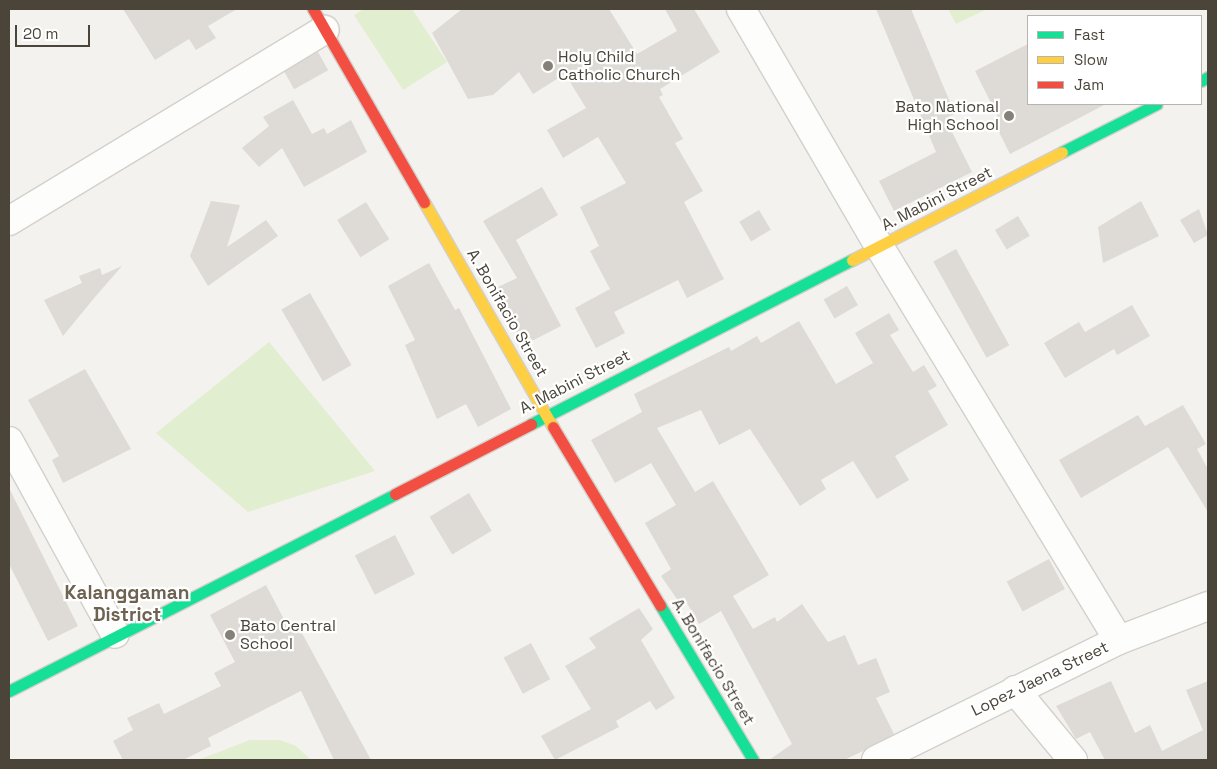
<!DOCTYPE html>
<html>
<head>
<meta charset="utf-8">
<style>
  body { margin:0 }
  #map { position:relative; width:1217px; height:769px; overflow:hidden; background:#f4f2ee; font-family:"Space Grotesk",sans-serif }
  div>[style] { position:absolute }
  .green>* { inset:0; background:#e1eecf }
  .building>* { inset:0; background:#dedbd6; transform-origin:0 0 }
  .roads { filter:drop-shadow(1px 0 #d2d0cb) drop-shadow(-1px 0 #d2d0cb) drop-shadow(0 1px #d2d0cb) drop-shadow(0 -1px #d2d0cb) }
  .street>* { height:28px; margin:-14px; padding:0 14px; transform-origin:14px; border-radius:14px; background:#fdfdfc }
  .fast>* { height:11px; margin:-5.5px; padding:0 5.5px; transform-origin:5.5px; border-radius:5.5px; background:#16e098 }
  .slow>* { height:11px; margin:-5.5px; padding:0 5.5px; transform-origin:5.5px; border-radius:5.5px; background:#ffcf43 }
  .jam>* { height:11px; margin:-5.5px; padding:0 5.5px; transform-origin:5.5px; border-radius:5.5px; background:#f24e42 }
  .dots>* { width:14px; height:14px; translate:-50% -50%; box-sizing:border-box; border:2px solid #fff; border-radius:50% }
  span { translate:-50% -50%; white-space:nowrap; text-align:center; line-height:1.15; -webkit-text-stroke:4.5px #fff; paint-order:stroke }
  .poi-label { font-size:16px; color:#4b4439 }
  .left { translate:0 -50%; text-align:left }
  .right { translate:-100% -50%; text-align:right }
  .street-label { font-size:16px; color:#4b4439 }
  .quarter-label { font-size:19px; color:#6e6250; font-weight:700 }
  .frame { position:absolute; inset:0; border:10px solid #4b4439; pointer-events:none }
  .legend { position:absolute; left:1027px; top:15px; width:175px; height:90px; box-sizing:border-box; background:#fff; border:1px solid #b7b4b0; margin:0; padding:6px 9px; list-style:none; font-size:15px; color:#4b4439 }
  .legend li { display:flex; align-items:center; gap:10px; height:25px }
  .legend b { width:25px; border:1px solid #b7b4b0 }
  .scale { position:absolute; left:15px; top:25px; width:75px; height:22px; box-sizing:border-box; border:2px solid #4b4439; border-top:0; padding-left:6px; font-size:15px; line-height:18px; white-space:nowrap; color:#4b4439; -webkit-text-stroke:4px #fff; paint-order:stroke }
</style>
</head>
<body>
<div id="map">
  <div class="green">
    <div style="clip-path:polygon(364px 9px,412px 9px,447px 62px,403px 90px,354px 15px)"></div>
    <div style="clip-path:polygon(948px 9px,987px 9px,956px 24px)"></div>
    <div style="clip-path:polygon(269px 342px,375px 471px,248px 512px,156px 433px)"></div>
    <div style="clip-path:polygon(250px 740px,280px 740px,296px 746px,311px 760px,198px 760px)"></div>
  </div>
  <div class="building">
    <div style="clip-path:polygon(123px 9px,237px 9px,208px 26px,216px 38px,196px 50px,189px 39px,155px 60px)"></div>
    <div style="clip-path:polygon(462px 9px,609px 9px,637px 54px,677px 31px,665px 9px,694px 9px,720px 52px,660px 89px,663px 95px,659px 97px,683px 139px,675px 143px,703px 191px,684px 202px,724px 279px,687px 298px,678px 280px,614px 312px,625px 333px,596px 348px,575px 308px,610px 289px,590px 251px,599px 246px,580px 207px,626px 183px,598px 137px,563px 158px,547px 130px,586px 108px,565px 74px,533px 94px,519px 72px,493px 95px,468px 99px,432px 33px)"></div>
    <div style="clip-path:polygon(876px 9px,911px 9px,955px 114px,945px 118px,972px 172px,894px 211px,879px 181px,936px 152px)"></div>
    <div style="clip-path:polygon(1028px 44px,1028px 104px,1106px 104px,1010px 154px,995px 124px,1000px 121px,975px 71px)"></div>
    <div style="left:318px;top:52px;width:21px;height:39px;rotate:61deg"></div>
    <div style="clip-path:polygon(293px 100px,312px 134px,324px 128px,327px 134px,351px 120px,367px 152px,304px 187px,282px 148px,259px 167px,242px 148px,269px 126px,263px 117px)"></div>
    <div style="clip-path:polygon(542px 187px,558px 215px,516px 240px,561px 326px,524px 345px,492px 290px,517px 278px,483px 221px)"></div>
    <div style="clip-path:polygon(211px 201px,240px 205px,227px 247px,266px 220px,278px 236px,208px 286px,190px 256px)"></div>
    <div style="clip-path:polygon(1141px 201px,1159px 236px,1103px 263px,1098px 227px)"></div>
    <div style="left:366px;top:202px;width:44px;height:34px;rotate:58deg"></div>
    <div style="clip-path:polygon(1199px 209px,1208px 235px,1194px 243px,1180px 220px)"></div>
    <div style="left:759px;top:210px;width:23px;height:23px;rotate:59deg"></div>
    <div style="left:1018px;top:216px;width:23px;height:27px;rotate:59deg"></div>
    <div style="left:956px;top:249px;width:110px;height:26px;rotate:61deg"></div>
    <div style="clip-path:polygon(429px 263px,455px 310px,459px 308px,511px 409px,478px 427px,466px 404px,437px 419px,405px 345px,415px 340px,388px 286px)"></div>
    <div style="clip-path:polygon(122px 266px,95px 297px,63px 336px,44px 300px,82px 283px,79px 276px,100px 268px,102px 275px)"></div>
    <div style="left:847px;top:286px;width:22px;height:27px;rotate:60deg"></div>
    <div style="left:310px;top:293px;width:83px;height:33px;rotate:60deg"></div>
    <div style="clip-path:polygon(1132px 305px,1150px 336px,1117px 355px,1114px 349px,1065px 378px,1044px 343px,1079px 322px,1085px 332px)"></div>
    <div style="clip-path:polygon(889px 313px,899px 330px,890px 335px,913px 372px,924px 365px,937px 386px,928px 391px,948px 425px,895px 456px,909px 480px,877px 499px,853px 461px,821px 480px,826px 489px,800px 506px,750px 429px,719px 445px,701px 410px,657px 428px,695px 492px,713px 481px,769px 575px,733px 596px,753px 629px,775px 617px,777px 622px,802px 604px,828px 642px,845px 635px,858px 665px,876px 658px,890px 692px,876px 698px,894px 734px,863px 751px,844px 760px,769px 760px,792px 744px,721px 611px,699px 624px,684px 598px,679px 602px,661px 576px,671px 569px,645px 523px,676px 505px,651px 463px,615px 483px,591px 440px,642px 412px,634px 394px,729px 347px,731px 351px,757px 336px,761px 343px,799px 321px,836px 384px,873px 363px,855px 333px)"></div>
    <div style="clip-path:polygon(85px 369px,131px 449px,63px 483px,52px 460px,59px 456px,28px 400px)"></div>
    <div style="clip-path:polygon(1183px 405px,1206px 444px,1197px 449px,1208px 469px,1208px 512px,1168px 447px,1081px 498px,1059px 460px,1138px 415px,1145px 426px)"></div>
    <div style="clip-path:polygon(9px 488px,78px 626px,48px 641px,9px 564px)"></div>
    <div style="left:469px;top:493px;width:44px;height:46px;rotate:59deg"></div>
    <div style="left:395px;top:535px;width:44px;height:45px;rotate:63deg"></div>
    <div style="left:1049px;top:559px;width:34px;height:48px;rotate:62deg"></div>
    <div style="clip-path:polygon(266px 585px,289px 629px,297px 624px,371px 760px,334px 760px,301px 691px,208px 738px,211px 746px,183px 760px,123px 760px,113px 741px,133px 730px,127px 718px,159px 703px,164px 714px,221px 686px,214px 673px,235px 662px,210px 615px)"></div>
    <div style="clip-path:polygon(639px 608px,653px 629px,641px 640px,675px 698px,656px 710px,650px 701px,616px 721px,619px 727px,555px 760px,541px 736px,591px 709px,565px 666px,596px 648px,589px 638px)"></div>
    <div style="left:531px;top:643px;width:41px;height:31px;rotate:62deg"></div>
    <div style="clip-path:polygon(1111px 681px,1135px 733px,1150px 725px,1162px 751px,1203px 730px,1186px 690px,1208px 681px,1208px 760px,1105px 760px,1090px 732px,1076px 739px,1056px 706px)"></div>
  </div>
  <div class="roads">
    <div class="street">
      <div style="left:741px;top:9px;width:274px;rotate:59.8deg"></div>
      <div style="left:879px;top:246px;width:461px;rotate:58.7deg"></div>
      <div style="left:9px;top:221px;width:369px;rotate:-31.2deg"></div>
      <div style="left:9px;top:441px;width:220px;rotate:61.2deg"></div>
      <div style="left:1015px;top:690px;width:91px;rotate:50.4deg"></div>
      <div style="left:876px;top:760px;width:271px;rotate:-26.3deg"></div>
      <div style="left:1119px;top:640px;width:95px;rotate:-20.9deg"></div>
    </div>
    <div class="fast">
      <div style="left:1201px;top:81px;width:8px;rotate:-30deg"></div>
      <div style="left:1062px;top:152px;width:106px;rotate:-26.8deg"></div>
      <div style="left:531px;top:424px;width:360px;rotate:-27.1deg"></div>
      <div style="left:660px;top:605px;width:181px;rotate:59deg"></div>
      <div style="left:9px;top:691px;width:433px;rotate:-27deg"></div>
    </div>
    <div class="slow">
      <div style="left:424px;top:202px;width:259px;rotate:60.2deg"></div>
      <div style="left:852px;top:260px;width:236px;rotate:-27.2deg"></div>
    </div>
    <div class="jam">
      <div style="left:313px;top:9px;width:223px;rotate:60.1deg"></div>
      <div style="left:553px;top:427px;width:208px;rotate:59deg"></div>
      <div style="left:395px;top:494px;width:153px;rotate:-27.2deg"></div>
    </div>
  </div>
  <div class="dots">
    <div style="left:548px;top:66px;background:#868178"></div>
    <div style="left:1009px;top:116px;background:#868178"></div>
    <div style="left:230px;top:635px;background:#868178"></div>
  </div>
  <div class="poi-label">
    <span class="left" style="left:558px;top:66px">Holy Child<br>Catholic Church</span>
    <span class="right" style="left:999px;top:116px">Bato National<br>High School</span>
    <span class="left" style="left:240px;top:635px">Bato Central<br>School</span>
  </div>
  <div class="street-label">
    <span style="left:937px;top:199px;rotate:-27deg">A. Mabini Street</span>
    <span style="left:507px;top:313px;rotate:60deg">A. Bonifacio Street</span>
    <span style="left:575px;top:382px;rotate:-27deg">A. Mabini Street</span>
    <span style="left:713px;top:662px;rotate:59deg">A. Bonifacio Street</span>
    <span style="left:1040px;top:679px;rotate:-26deg">Lopez Jaena Street</span>
  </div>
  <div class="quarter-label">
    <span style="left:127px;top:604px">Kalanggaman<br>District</span>
  </div>
  <div class="frame"></div>
  <ul class="legend">
  <li><b style="height:6px;background:#16e098"></b>Fast</li>
  <li><b style="height:6px;background:#ffcf43"></b>Slow</li>
  <li><b style="height:6px;background:#f24e42"></b>Jam</li>
  </ul>
  <div class="scale">20 m</div>
</div>
</body>
</html>
